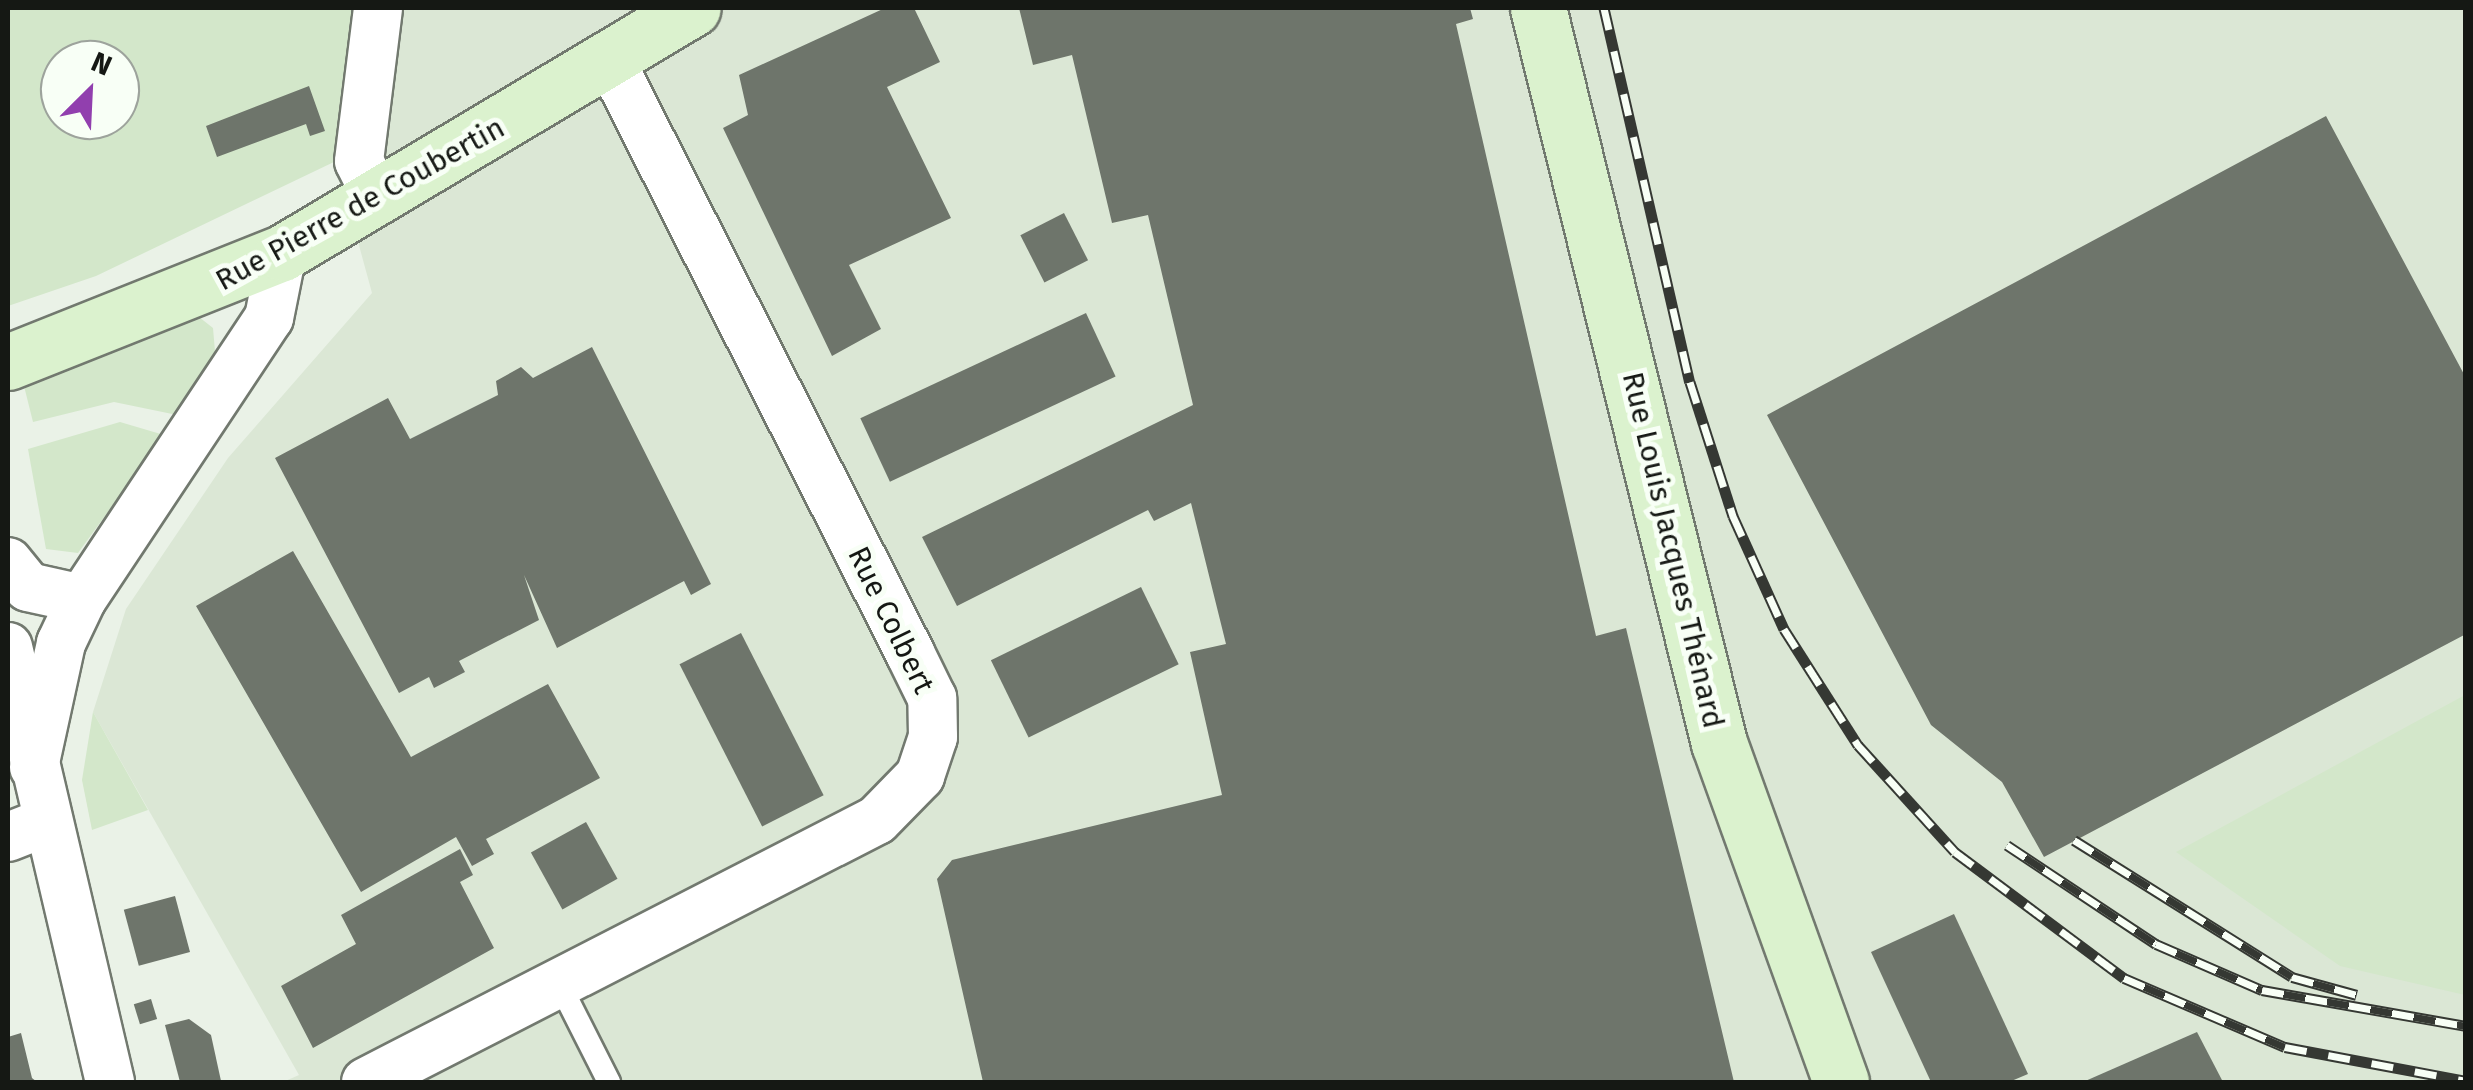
<!DOCTYPE html>
<html>
<head>
<meta charset="utf-8">
<style>
  body { margin:0 }
  #map { position:relative; width:2473px; height:1090px; overflow:hidden; background:#eaf2e7; font-family:"Fira Sans",sans-serif }
  div>[style] { position:absolute }
  .built>* { inset:0; background:#dbe7d5 }
  .green>* { inset:0; background:#d3e7ca }
  .building>* { inset:0; background:#6e756b; transform-origin:0 0 }
  .roads { filter:drop-shadow(2px 0 #72796f) drop-shadow(-2px 0 #72796f) drop-shadow(0 2px #72796f) drop-shadow(0 -2px #72796f) }
  .service>* { height:22px; margin:-11px; padding:0 11px; transform-origin:11px; border-radius:11px; background:#fff }
  .minor>* { height:48px; margin:-24px; padding:0 24px; transform-origin:24px; border-radius:24px; background:#fff }
  .secondary>* { height:55px; margin:-27.5px; padding:0 27.5px; transform-origin:27.5px; border-radius:27.5px; background:#dbf2ce }
  .rail>* { height:11px; margin-top:-5.5px; transform-origin:0; background:repeating-linear-gradient(90deg,#f8fff6 0 22px,#353833 0 44px); box-sizing:border-box; border-block:2px solid #353833 }
  span { translate:-50% -50%; white-space:nowrap; text-align:center; line-height:1.15; -webkit-text-stroke:10px #f8fff6; paint-order:stroke }
  .street-label { font-size:30px; color:#151814 }
  .frame { position:absolute; inset:0; border:10px solid #151814; pointer-events:none }
  .north { position:absolute; left:40px; top:40px; width:100px; height:100px; box-sizing:border-box; background:#f8fff6; border:2px solid #9da39c; border-radius:50%; rotate:24deg; font-size:28px; font-weight:700; line-height:40px; text-align:center; color:#151814 }
  .north::after { content:''; display:block; margin:auto; width:35px; height:45px; background:#913fae; clip-path:polygon(50% 0,100% 100%,50% 72%,0 100%) }
</style>
</head>
<body>
<div id="map">
  <div class="built">
    <div style="clip-path:polygon(355px 8px,2465px 8px,2465px 1082px,283px 1082px,299px 1075px,93px 712px,126px 609px,228px 458px,372px 293px,336px 161px)"></div>
  </div>
  <div class="green">
    <div style="clip-path:polygon(evenodd,8px 8px,355px 8px,336px 161px,96px 276px,8px 306px,8px 8px,60px 60px,120px 60px,120px 120px,60px 120px,60px 60px)"></div>
    <div style="clip-path:polygon(199px 317px,213px 328px,216px 363px,182px 416px,114px 402px,33px 422px,23px 382px)"></div>
    <div style="clip-path:polygon(120px 422px,164px 435px,78px 553px,46px 549px,28px 449px)"></div>
    <div style="clip-path:polygon(2465px 695px,2465px 995px,2340px 966px,2176px 852px)"></div>
    <div style="clip-path:polygon(93px 712px,148px 810px,92px 830px,82px 780px)"></div>
  </div>
  <div class="building">
    <div style="clip-path:polygon(885px 8px,914px 8px,940px 62px,887px 87px,951px 218px,849px 265px,881px 329px,832px 356px,723px 128px,748px 115px,739px 75px)"></div>
    <div style="clip-path:polygon(1019px 8px,1470px 8px,1473px 19px,1456px 24px,1596px 636px,1626px 628px,1734px 1082px,983px 1082px,937px 879px,952px 860px,1222px 795px,1190px 652px,1226px 644px,1191px 503px,1154px 521px,1148px 510px,957px 606px,922px 537px,1193px 405px,1148px 215px,1112px 223px,1072px 55px,1033px 65px)"></div>
    <div style="clip-path:polygon(309px 86px,325px 131px,310px 136px,306px 124px,217px 157px,206px 126px)"></div>
    <div style="clip-path:polygon(2326px 116px,2466px 378px,2466px 634px,2044px 857px,2002px 782px,1931px 725px,1767px 415px)"></div>
    <div style="left:1064px;top:213px;width:53px;height:49px;rotate:63deg"></div>
    <div style="left:1086px;top:313px;width:70px;height:249px;rotate:65deg"></div>
    <div style="clip-path:polygon(592px 347px,711px 584px,691px 595px,684px 581px,557px 648px,524px 575px,539px 620px,459px 661px,465px 672px,434px 688px,429px 677px,399px 693px,275px 458px,388px 398px,410px 439px,498px 395px,496px 381px,521px 367px,533px 378px)"></div>
    <div style="clip-path:polygon(293px 551px,411px 757px,548px 684px,600px 778px,486px 839px,494px 854px,472px 866px,456px 837px,361px 892px,196px 606px)"></div>
    <div style="left:1141px;top:587px;width:86px;height:167px;rotate:64deg"></div>
    <div style="left:741px;top:633px;width:182px;height:69px;rotate:63deg"></div>
    <div style="left:586px;top:822px;width:65px;height:63px;rotate:61deg"></div>
    <div style="clip-path:polygon(460px 849px,473px 875px,460px 882px,494px 948px,313px 1048px,281px 986px,356px 944px,341px 915px)"></div>
    <div style="left:175px;top:896px;width:58px;height:53px;rotate:75deg"></div>
    <div style="clip-path:polygon(1954px 914px,2028px 1074px,2009px 1082px,1931px 1082px,1871px 952px)"></div>
    <div style="left:151px;top:999px;width:21px;height:18px;rotate:73deg"></div>
    <div style="clip-path:polygon(189px 1019px,211px 1035px,221px 1081px,180px 1082px,165px 1025px)"></div>
    <div style="clip-path:polygon(2197px 1032px,2223px 1082px,2083px 1082px)"></div>
    <div style="clip-path:polygon(21px 1033px,32px 1078px,37px 1082px,8px 1082px,8px 1037px)"></div>
  </div>
  <div class="roads">
    <div class="service">
      <div style="left:560px;top:985px;width:109px;rotate:63.2deg"></div>
    </div>
    <div class="minor">
      <div style="left:378px;top:199px;width:42px;rotate:-116.6deg"></div>
      <div style="left:359px;top:161px;width:154px;rotate:-82.9deg"></div>
      <div style="left:8px;top:562px;width:32px;rotate:51deg"></div>
      <div style="left:28px;top:587px;width:55px;rotate:12.5deg"></div>
      <div style="left:8px;top:647px;width:447px;rotate:76.8deg"></div>
      <div style="left:34px;top:767px;width:127px;rotate:-77.7deg"></div>
      <div style="left:61px;top:643px;width:49px;rotate:-64.5deg"></div>
      <div style="left:82px;top:599px;width:338px;rotate:-56.4deg"></div>
      <div style="left:269px;top:318px;width:66px;rotate:-78.7deg"></div>
      <div style="left:8px;top:837px;width:41px;rotate:-21.5deg"></div>
      <div style="left:366px;top:1082px;width:574px;rotate:-27.15deg"></div>
      <div style="left:877px;top:820px;width:62px;rotate:-45.7deg"></div>
      <div style="left:920px;top:776px;width:41px;rotate:-71.6deg"></div>
      <div style="left:933px;top:737px;width:39px;rotate:-91deg"></div>
      <div style="left:932px;top:698px;width:50px;rotate:-116.1deg"></div>
      <div style="left:910px;top:653px;width:662px;rotate:-116.84deg"></div>
    </div>
    <div class="secondary">
      <div style="left:1538px;top:8px;width:757px;rotate:76.17deg"></div>
      <div style="left:1719px;top:743px;width:360px;rotate:70.2deg"></div>
      <div style="left:8px;top:362px;width:295px;rotate:-21.7deg"></div>
      <div style="left:282px;top:253px;width:478px;rotate:-30.8deg"></div>
    </div>
  </div>
  <div class="rail">
    <div style="left:1604px;top:8px;width:384px;rotate:77.1deg"></div>
    <div style="left:1690px;top:382px;width:141px;rotate:72.2deg"></div>
    <div style="left:1733px;top:516px;width:124px;rotate:65.7deg"></div>
    <div style="left:1784px;top:629px;width:138px;rotate:57.5deg"></div>
    <div style="left:1858px;top:745px;width:144px;rotate:47.8deg"></div>
    <div style="left:1955px;top:852px;width:211px;rotate:36.7deg"></div>
    <div style="left:2124px;top:978px;width:175px;rotate:23.2deg"></div>
    <div style="left:2285px;top:1047px;width:184px;rotate:10.6deg"></div>
    <div style="left:2074px;top:840px;width:257px;rotate:32.1deg"></div>
    <div style="left:2292px;top:977px;width:67px;rotate:15.5deg"></div>
    <div style="left:2007px;top:845px;width:179px;rotate:33.6deg"></div>
    <div style="left:2156px;top:944px;width:116px;rotate:23.5deg"></div>
    <div style="left:2262px;top:990px;width:207px;rotate:10deg"></div>
  </div>
  <div class="street-label">
    <span style="left:360px;top:204px;rotate:-29deg">Rue Pierre de Coubertin</span>
    <span style="left:1673px;top:550px;rotate:77deg">Rue Louis Jacques Thénard</span>
    <span style="left:891px;top:620px;rotate:64deg">Rue Colbert</span>
  </div>
  <div class="frame"></div>
  <div class="north">N</div>
</div>
</body>
</html>
